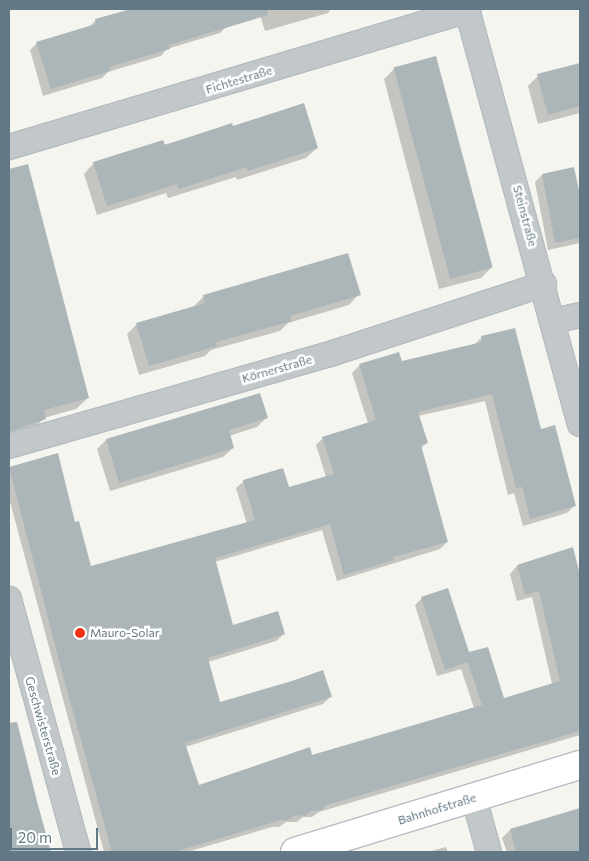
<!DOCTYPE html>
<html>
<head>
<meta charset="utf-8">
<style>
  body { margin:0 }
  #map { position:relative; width:589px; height:861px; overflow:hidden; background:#f5f5f0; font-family:Commissioner,sans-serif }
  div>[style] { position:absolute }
  .shadow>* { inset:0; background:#0003 }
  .building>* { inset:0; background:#acb6b9; transform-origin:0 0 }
  .roads { filter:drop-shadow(1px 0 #b6bcc0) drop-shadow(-1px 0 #b6bcc0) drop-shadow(0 1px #b6bcc0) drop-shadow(0 -1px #b6bcc0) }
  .street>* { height:24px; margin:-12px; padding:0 12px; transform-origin:12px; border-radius:12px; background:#c2c7c9 }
  .secondary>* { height:28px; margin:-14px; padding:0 14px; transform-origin:14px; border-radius:14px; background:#fff }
  .dots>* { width:14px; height:14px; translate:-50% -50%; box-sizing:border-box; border:2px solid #fff; border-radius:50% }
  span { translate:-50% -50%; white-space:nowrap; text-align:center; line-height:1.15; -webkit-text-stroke:5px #fff; paint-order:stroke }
  .street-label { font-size:12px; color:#627884 }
  .poi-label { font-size:12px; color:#627884 }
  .left { translate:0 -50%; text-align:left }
  .frame { position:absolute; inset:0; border:10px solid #627884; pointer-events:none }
  .scale { position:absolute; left:10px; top:828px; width:88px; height:22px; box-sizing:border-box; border:2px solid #627884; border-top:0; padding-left:6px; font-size:15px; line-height:18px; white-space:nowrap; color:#627884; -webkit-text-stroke:4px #fff; paint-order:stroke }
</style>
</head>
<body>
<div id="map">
  <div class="shadow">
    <div style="clip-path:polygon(135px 9px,222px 9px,227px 26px,220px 33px,167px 49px,161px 56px,108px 72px,102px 78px,43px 96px,30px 50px,37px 43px,89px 27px,96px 20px)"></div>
    <div style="clip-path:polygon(258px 9px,331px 9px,328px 13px,265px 31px)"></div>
    <div style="clip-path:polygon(580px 64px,580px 113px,538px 124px,528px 86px,538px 76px)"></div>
    <div style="clip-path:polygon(394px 69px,491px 268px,481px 278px,439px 289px,384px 79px)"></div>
    <div style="clip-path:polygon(232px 127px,317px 148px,306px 158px,237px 180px,236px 177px,168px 198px,166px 193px,97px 215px,84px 174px,94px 163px)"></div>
    <div style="clip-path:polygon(27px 165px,88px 398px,76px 409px,44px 418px,33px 430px,9px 439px,9px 171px)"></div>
    <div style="clip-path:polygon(573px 168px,580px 203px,580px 243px,548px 250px,535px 182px,542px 175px)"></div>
    <div style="clip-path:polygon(359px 294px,349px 305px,288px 323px,280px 331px,211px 350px,205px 356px,139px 375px,127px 334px,137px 324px,193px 307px,204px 296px)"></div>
    <div style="clip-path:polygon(481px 338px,540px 431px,574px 506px,567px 513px,523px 526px,514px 493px,508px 495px,485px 401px,418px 416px,427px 443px,421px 448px,447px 542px,440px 549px,337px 581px,322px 530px,215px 562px,232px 627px,284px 634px,276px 641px,208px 662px,219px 703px,331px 696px,323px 704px,185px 747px,198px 787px,311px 756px,474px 708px,461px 669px,437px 676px,415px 605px,422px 598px,503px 699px,552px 684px,532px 597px,517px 601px,510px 574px,517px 566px,572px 548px,580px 580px,580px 735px,319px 812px,312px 817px,303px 817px,297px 822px,286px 822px,279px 827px,272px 827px,187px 852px,104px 852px,9px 498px,9px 470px,10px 468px,74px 524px,90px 568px,247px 524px,236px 488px,244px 481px,288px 488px,326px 477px,316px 445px,323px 438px,368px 423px,352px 373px,360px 365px,401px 363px,474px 345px)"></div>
    <div style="clip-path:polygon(266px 418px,257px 427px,229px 436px,233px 448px,223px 457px,110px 491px,97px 449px,106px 440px)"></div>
    <div style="clip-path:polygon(24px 756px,49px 851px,49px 852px,9px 852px,9px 760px)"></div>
    <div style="clip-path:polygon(580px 809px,580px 852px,507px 852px,502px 838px,510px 830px)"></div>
    <div style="clip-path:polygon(446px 847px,448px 852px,428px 852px)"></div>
  </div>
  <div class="building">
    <div style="clip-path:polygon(131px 9px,267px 9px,268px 15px,169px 45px,170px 49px,109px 67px,110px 71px,51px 89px,36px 42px,96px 24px,95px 19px)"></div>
    <div style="left:436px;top:56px;width:219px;height:44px;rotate:75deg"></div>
    <div style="clip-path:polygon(580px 63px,580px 106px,548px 115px,537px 74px)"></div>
    <div style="clip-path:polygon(304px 103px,318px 148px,248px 171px,247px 167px,179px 189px,177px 184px,107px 206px,93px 162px,163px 140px,165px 145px,232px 123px,233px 126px)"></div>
    <div style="clip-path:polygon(28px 164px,89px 398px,44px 410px,46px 419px,9px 432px,9px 169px)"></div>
    <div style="clip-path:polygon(574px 167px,580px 195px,580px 238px,555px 243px,542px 174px)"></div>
    <div style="clip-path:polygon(348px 253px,361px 295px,290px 316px,292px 321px,216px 342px,217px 346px,149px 366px,136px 323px,205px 303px,203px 295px)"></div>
    <div style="clip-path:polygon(515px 328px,541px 429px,555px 425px,576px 506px,530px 519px,522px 487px,516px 488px,492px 394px,418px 412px,428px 443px,421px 445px,448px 542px,393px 557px,394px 560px,344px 575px,330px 524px,215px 558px,233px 625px,278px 611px,285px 634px,208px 658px,220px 702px,292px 681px,323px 670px,332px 697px,185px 743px,199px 785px,310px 747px,312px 755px,482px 705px,468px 662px,445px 670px,421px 597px,448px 588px,469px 652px,488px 647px,504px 698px,560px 681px,539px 591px,525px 595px,517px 565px,573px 547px,580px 575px,580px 731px,327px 805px,321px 810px,311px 811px,305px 816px,295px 815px,288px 820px,281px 820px,174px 852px,112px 852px,62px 672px,9px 467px,58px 453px,75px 522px,79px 521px,91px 566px,255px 520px,243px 480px,283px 468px,289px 487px,334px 474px,322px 437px,376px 420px,359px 364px,399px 352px,402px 361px,482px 342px,481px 336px)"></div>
    <div style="clip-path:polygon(260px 393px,268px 418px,229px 430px,234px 448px,119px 483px,106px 439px)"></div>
    <div style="clip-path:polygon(17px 722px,38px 805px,51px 852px,9px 852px,9px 723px)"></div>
    <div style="clip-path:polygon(580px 808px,580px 852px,516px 852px,510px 829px)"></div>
  </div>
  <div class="roads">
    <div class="street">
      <div style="left:467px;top:9px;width:430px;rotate:74.8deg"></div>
      <div style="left:9px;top:147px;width:479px;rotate:-16.6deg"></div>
      <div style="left:554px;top:321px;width:27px;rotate:-13deg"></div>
      <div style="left:9px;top:446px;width:334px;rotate:-16deg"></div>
      <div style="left:330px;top:354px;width:225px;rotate:-18.1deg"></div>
      <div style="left:9px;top:599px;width:262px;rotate:74.7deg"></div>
      <div style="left:474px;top:798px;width:56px;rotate:74.5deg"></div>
    </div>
    <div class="secondary">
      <div style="left:295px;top:852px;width:298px;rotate:-17deg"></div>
    </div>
  </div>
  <div class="dots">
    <div style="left:80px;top:633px;background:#f03116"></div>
  </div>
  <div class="street-label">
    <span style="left:239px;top:80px;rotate:-17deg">Fichtestraße</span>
    <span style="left:525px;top:216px;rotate:75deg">Steinstraße</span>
    <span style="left:277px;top:369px;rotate:-16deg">Körnerstraße</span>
    <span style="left:43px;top:726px;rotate:74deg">Geschwisterstraße</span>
    <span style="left:437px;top:809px;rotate:-17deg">Bahnhofstraße</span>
  </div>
  <div class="poi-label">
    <span class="left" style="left:90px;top:633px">Mauro-Solar</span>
  </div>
  <div class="frame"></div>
  <div class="scale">20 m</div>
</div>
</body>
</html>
